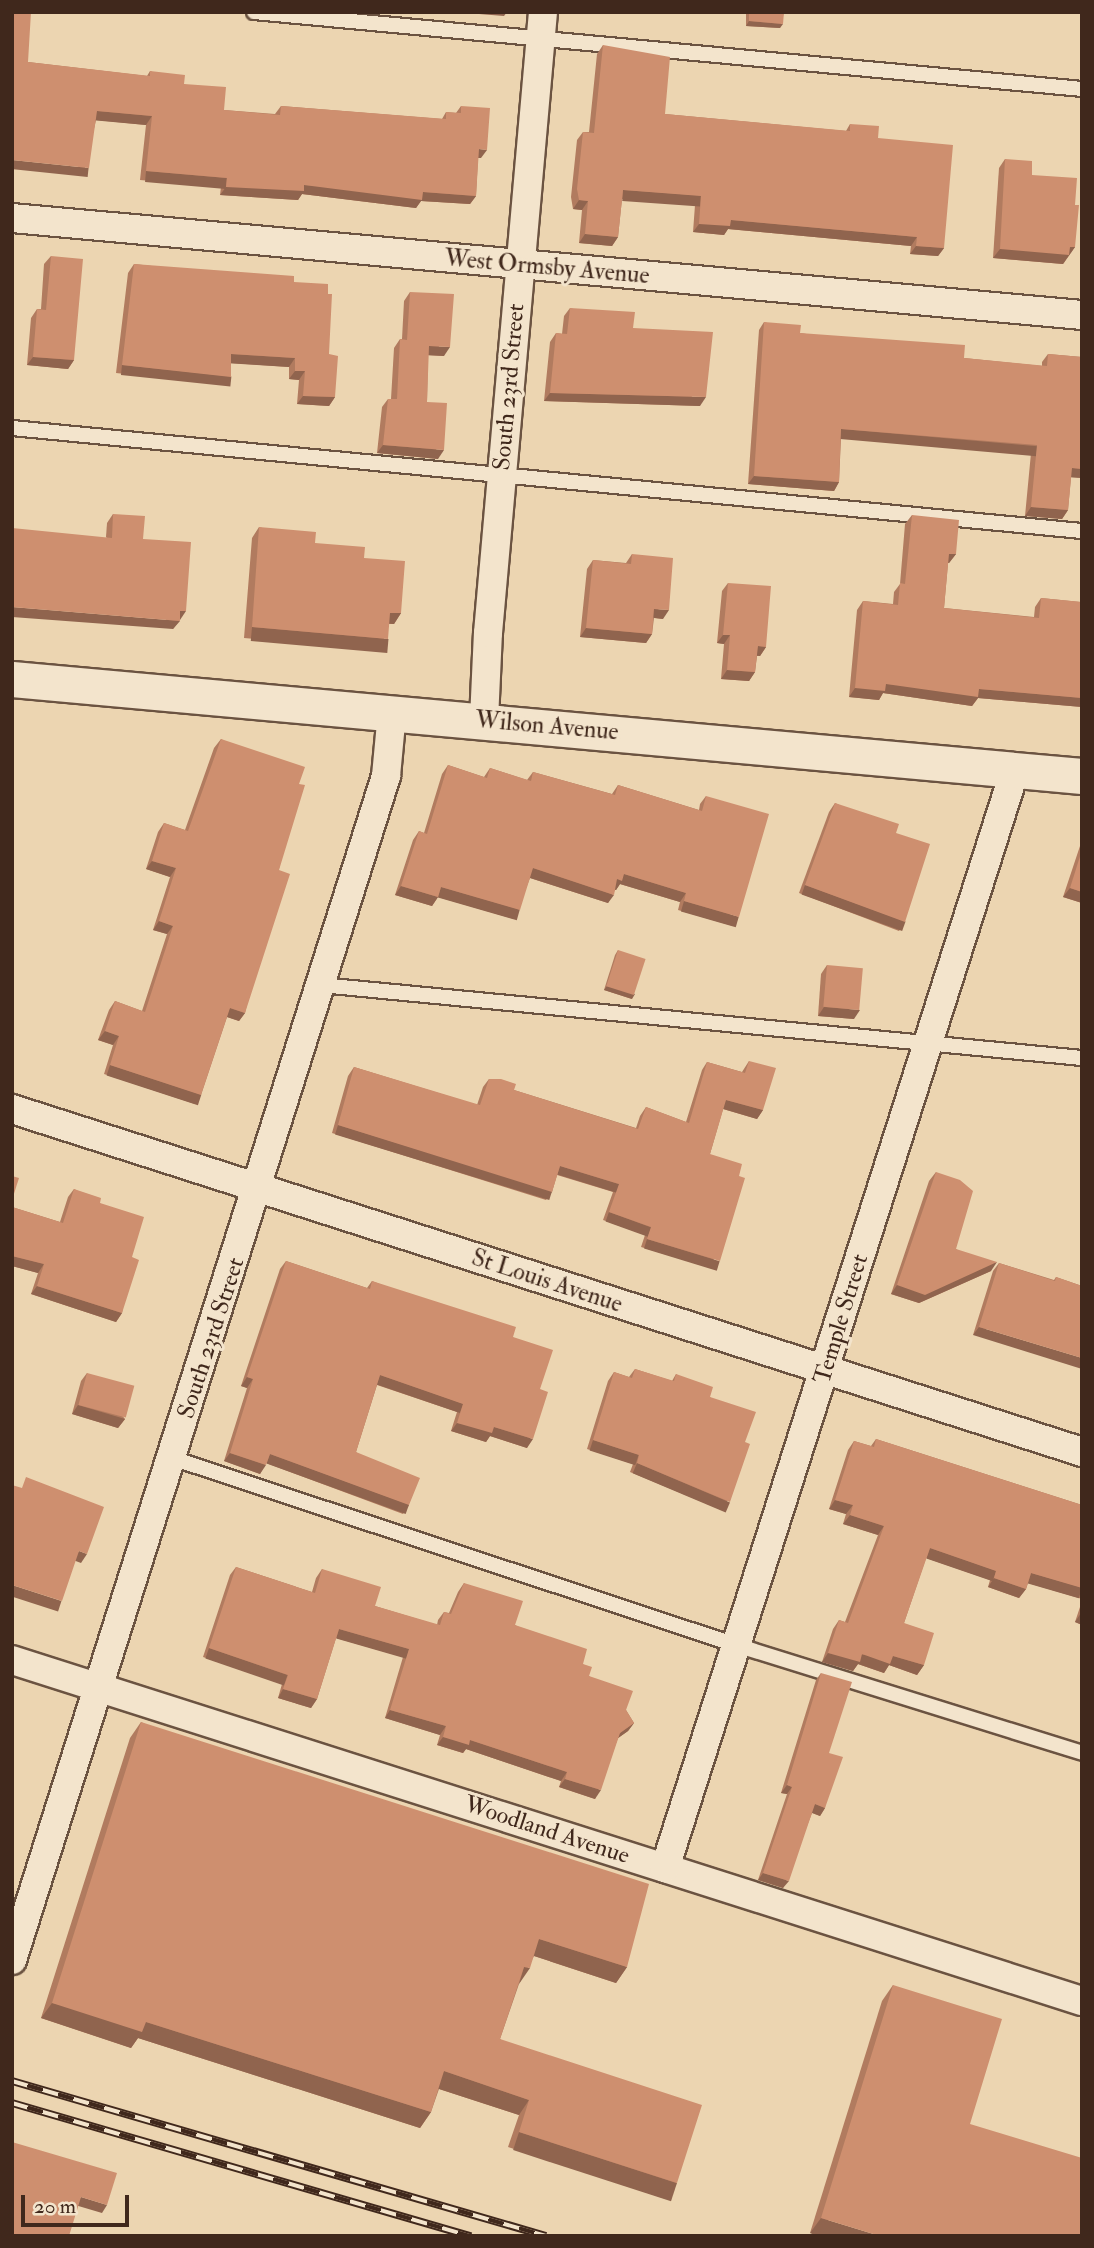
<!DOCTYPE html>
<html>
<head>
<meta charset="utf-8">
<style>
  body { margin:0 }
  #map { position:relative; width:1094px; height:2248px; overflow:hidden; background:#ecd5b1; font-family:"IM FELL Double Pica",serif }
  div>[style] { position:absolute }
  .roads { filter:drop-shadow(2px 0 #6b5341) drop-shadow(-2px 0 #6b5341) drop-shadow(0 2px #6b5341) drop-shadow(0 -2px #6b5341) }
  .service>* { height:14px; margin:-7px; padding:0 7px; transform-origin:7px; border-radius:7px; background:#f3e4cc }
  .minor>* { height:28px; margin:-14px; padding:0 14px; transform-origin:14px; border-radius:14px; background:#f3e4cc }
  .tertiary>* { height:35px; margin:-17.5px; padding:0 17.5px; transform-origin:17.5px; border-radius:17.5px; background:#f3e4cc }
  .rail>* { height:8px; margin-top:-4px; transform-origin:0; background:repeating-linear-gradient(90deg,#f3e4cc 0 16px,#40281c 0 32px); box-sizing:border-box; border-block:2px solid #40281c }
  .wall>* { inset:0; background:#b17b5f }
  .shaded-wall>* { inset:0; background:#90644e; transform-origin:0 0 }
  .building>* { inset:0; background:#ce8f6f; transform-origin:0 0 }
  span { translate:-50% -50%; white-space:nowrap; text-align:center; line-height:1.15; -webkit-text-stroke:6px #f3e4cc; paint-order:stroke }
  .street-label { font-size:24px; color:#40281c }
  .frame { position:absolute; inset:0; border:14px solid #40281c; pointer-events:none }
  .scale { position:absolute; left:21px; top:2195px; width:108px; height:32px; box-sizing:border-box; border:4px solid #40281c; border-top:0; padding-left:9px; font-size:21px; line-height:24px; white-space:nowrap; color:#40281c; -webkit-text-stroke:5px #f3e4cc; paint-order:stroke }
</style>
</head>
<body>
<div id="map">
  <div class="roads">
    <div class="service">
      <div style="left:254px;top:12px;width:832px;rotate:5.31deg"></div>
      <div style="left:12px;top:428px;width:1075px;rotate:5.5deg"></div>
      <div style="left:321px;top:985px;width:764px;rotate:5.48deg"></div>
      <div style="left:172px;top:1458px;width:594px;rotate:18.34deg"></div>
      <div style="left:736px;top:1645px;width:362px;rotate:17.3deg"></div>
    </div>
    <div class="minor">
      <div style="left:12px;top:218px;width:1074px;rotate:5.18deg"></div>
      <div style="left:484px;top:720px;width:87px;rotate:-87.4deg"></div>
      <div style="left:488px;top:633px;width:623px;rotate:-84.94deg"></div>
      <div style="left:12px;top:1109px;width:1124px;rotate:17.77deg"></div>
      <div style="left:12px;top:1660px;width:1123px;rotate:17.68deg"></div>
      <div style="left:665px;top:1868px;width:1152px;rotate:-72.32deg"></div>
      <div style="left:12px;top:1960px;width:1242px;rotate:-72.47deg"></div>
      <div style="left:386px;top:776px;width:64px;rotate:-84.6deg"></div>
    </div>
    <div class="tertiary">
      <div style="left:12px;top:679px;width:1074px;rotate:5.18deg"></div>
    </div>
  </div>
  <div class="rail">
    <div style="left:12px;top:2081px;width:556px;rotate:16.19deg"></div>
    <div style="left:12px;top:2103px;width:478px;rotate:16.2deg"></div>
  </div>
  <div class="wall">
    <div style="clip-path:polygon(746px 12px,784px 12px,780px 28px,746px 26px)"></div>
    <div style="clip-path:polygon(603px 45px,665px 114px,846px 131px,850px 124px,878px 138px,944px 248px,938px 256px,910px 254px,911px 246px,728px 229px,724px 235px,693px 232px,695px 205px,622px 199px,618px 237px,612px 246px,579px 243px,582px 210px,573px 209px,571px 197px,577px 140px,583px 132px,589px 132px,597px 54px)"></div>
    <div style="clip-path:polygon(28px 62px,147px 76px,150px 71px,184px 84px,224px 110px,275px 114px,281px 106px,442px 119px,446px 112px,456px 113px,461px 106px,481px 158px,478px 158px,476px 196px,470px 204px,421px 201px,416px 208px,302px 194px,298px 200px,220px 195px,221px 187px,140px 180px,146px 125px,96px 120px,83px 176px)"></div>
    <div style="clip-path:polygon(1005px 159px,1032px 175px,1075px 205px,1075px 247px,1063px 264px,993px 258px,999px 168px)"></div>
    <div style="clip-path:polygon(51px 256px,74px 360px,68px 369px,27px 365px,31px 318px,37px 309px,41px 309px,44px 264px)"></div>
    <div style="clip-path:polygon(134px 264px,294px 282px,329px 354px,335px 397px,329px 406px,297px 404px,299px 380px,289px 379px,289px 367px,231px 363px,231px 377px,224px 385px,116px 373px,128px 273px)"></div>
    <div style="clip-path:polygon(410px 292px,444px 356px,428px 355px,427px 402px,438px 459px,377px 453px,382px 407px,388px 399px,391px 399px,394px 348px,400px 339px,402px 339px,404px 301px)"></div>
    <div style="clip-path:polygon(570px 308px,633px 328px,700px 406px,544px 401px,550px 342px,556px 333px,562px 334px,564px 316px)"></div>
    <div style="clip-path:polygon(764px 322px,800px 333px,964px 358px,1042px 366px,1042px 362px,1048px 354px,1082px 357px,1082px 478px,1071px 477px,1068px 510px,1062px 519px,1025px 516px,1031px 453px,841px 438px,839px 482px,834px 491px,748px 484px,759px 330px)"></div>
    <div style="clip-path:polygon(113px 514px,143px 539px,180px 620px,173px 629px,106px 537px,107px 523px)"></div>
    <div style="clip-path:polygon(912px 515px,956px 554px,949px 563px,948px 563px,944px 608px,1034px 617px,1035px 607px,1041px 598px,1080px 602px,1082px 599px,1082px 707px,978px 698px,972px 706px,883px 693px,879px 700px,849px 697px,857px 610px,863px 601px,893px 604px,894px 592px,900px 584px,905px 524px)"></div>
    <div style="clip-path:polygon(259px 527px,364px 558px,401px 613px,394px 624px,389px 624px,380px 650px,244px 638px,252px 538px)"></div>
    <div style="clip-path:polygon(632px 554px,663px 619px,654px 618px,652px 634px,646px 643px,580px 637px,587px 569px,593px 560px,626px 563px)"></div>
    <div style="clip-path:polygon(728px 583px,766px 647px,760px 656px,757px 656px,755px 672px,749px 681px,721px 679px,724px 644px,717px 643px,722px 591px)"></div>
    <div style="clip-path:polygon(221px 739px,299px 784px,245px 1013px,239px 1021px,227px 1017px,201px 1095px,195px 1104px,104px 1074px,113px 1045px,98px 1040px,109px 1010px,115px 1001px,142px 1011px,167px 934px,153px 930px,170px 877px,146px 869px,158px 832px,164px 823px,185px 830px,214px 748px)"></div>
    <div style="clip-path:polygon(448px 765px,484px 777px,490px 768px,527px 780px,533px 772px,612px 794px,618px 785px,699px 810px,700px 804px,706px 796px,733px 926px,678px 910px,680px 902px,620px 884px,616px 890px,615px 890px,608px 903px,530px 878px,514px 919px,438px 897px,432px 906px,395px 895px,413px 840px,419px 831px,424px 833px,442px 774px)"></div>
    <div style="clip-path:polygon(835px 803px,896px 833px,905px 922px,899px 931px,799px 893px,829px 812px)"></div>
    <div style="clip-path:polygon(1082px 840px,1082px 903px,1063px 897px)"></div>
    <div style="clip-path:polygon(618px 950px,632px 999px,604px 990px,615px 955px)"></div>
    <div style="clip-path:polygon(827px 965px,854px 1019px,818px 1016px,821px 974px)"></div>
    <div style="clip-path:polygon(749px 1061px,763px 1110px,757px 1119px,723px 1109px,710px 1154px,714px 1269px,641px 1247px,645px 1235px,603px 1220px,613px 1192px,557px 1175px,552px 1192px,546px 1200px,332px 1133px,348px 1076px,354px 1067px,477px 1105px,483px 1087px,489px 1079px,514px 1090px,636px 1128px,640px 1116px,646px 1107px,686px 1122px,702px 1070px,707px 1062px,742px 1072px)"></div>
    <div style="clip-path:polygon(936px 1172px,956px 1249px,991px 1271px,919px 1303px,891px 1294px,929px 1181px)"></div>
    <div style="clip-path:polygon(74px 1189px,100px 1203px,132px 1257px,122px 1313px,116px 1322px,31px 1294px,38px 1273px,12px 1266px,12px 1207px,60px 1222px,68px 1197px)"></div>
    <div style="clip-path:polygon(286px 1261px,367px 1288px,372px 1281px,513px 1337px,540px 1389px,527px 1448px,490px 1436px,486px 1442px,451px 1431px,457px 1412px,377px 1385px,356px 1452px,409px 1505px,403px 1514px,266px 1463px,260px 1474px,224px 1461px,247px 1388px,241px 1386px,280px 1269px)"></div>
    <div style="clip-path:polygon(999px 1263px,1054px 1280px,1056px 1277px,1082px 1286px,973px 1335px,993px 1271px)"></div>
    <div style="clip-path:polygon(635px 1369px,672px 1381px,676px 1374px,710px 1397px,745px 1442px,724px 1511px,630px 1472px,633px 1464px,587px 1449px,608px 1381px,614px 1372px,629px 1377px)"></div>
    <div style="clip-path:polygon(87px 1373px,125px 1419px,118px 1428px,72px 1414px,81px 1381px)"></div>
    <div style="clip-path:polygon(876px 1439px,1082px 1505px,1082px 1599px,1028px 1583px,1026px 1589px,1019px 1598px,988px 1587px,990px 1580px,926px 1558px,904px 1623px,924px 1665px,917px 1675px,889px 1665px,884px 1673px,858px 1664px,853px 1671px,822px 1662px,833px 1629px,839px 1620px,845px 1622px,878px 1535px,843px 1524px,846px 1514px,829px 1509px,848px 1450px,854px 1441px,871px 1446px)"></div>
    <div style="clip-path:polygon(236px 1567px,312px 1592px,316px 1578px,322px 1569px,375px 1606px,437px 1625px,438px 1620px,444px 1612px,449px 1613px,458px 1592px,464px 1583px,515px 1625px,583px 1664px,589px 1676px,626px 1710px,634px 1723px,628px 1731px,618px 1738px,595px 1799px,559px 1787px,561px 1781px,466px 1749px,463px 1753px,437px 1745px,440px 1735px,385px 1718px,403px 1657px,336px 1638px,317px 1699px,311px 1708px,278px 1698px,282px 1684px,203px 1657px,230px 1575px)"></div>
    <div style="clip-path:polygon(1082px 1601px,1082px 1625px,1075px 1622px)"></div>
    <div style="clip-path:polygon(821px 1673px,829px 1753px,825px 1808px,820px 1816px,812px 1813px,783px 1888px,758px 1880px,787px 1794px,781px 1793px,816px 1680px)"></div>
    <div style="clip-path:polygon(141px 1722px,627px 1967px,616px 1983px,534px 1956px,519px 1984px,500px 2039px,677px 2183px,666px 2199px,508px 2147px,519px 2115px,439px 2089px,431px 2112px,420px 2128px,138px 2038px,131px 2048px,41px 2018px,130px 1738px)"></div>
    <div style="clip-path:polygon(893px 1985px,970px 2124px,810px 2233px,882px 2001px)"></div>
  </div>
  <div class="shaded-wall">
    <div style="clip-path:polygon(454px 12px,507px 12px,504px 16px)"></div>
    <div style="clip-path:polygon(749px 21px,783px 24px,780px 28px,746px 26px)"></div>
    <div style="clip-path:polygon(97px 111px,152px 116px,146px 125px,91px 120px)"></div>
    <div style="clip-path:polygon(479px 149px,487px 150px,481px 158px,473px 158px)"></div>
    <div style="left:12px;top:160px;width:77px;height:9px;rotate:6deg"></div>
    <div style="left:146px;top:171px;width:81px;height:11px;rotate:5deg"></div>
    <div style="clip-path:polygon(304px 185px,423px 192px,476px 196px,470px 204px,421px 201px,416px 208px,302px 194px,298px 200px,220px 195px,226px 187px)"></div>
    <div style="left:623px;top:190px;width:78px;height:11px;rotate:4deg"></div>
    <div style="clip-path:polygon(579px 200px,588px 201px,582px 210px,573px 209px)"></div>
    <div style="clip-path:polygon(731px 220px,917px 237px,911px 246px,728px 229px,724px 235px,693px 232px,699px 224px)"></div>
    <div style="clip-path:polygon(585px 234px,618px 237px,612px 246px,579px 243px)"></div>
    <div style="clip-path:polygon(916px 246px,944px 248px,938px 256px,910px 254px)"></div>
    <div style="clip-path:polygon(1075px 247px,1063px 264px,993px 258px,1000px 249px)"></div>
    <div style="clip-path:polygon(429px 346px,450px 347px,444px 356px,423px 355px)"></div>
    <div style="clip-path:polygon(231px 354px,295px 358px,289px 367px,225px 363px)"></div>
    <div style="clip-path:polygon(33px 357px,74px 360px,68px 369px,27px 365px)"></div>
    <div style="left:122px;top:365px;width:110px;height:10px;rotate:6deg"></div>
    <div style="clip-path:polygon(295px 371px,305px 371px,299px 380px,289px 379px)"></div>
    <div style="clip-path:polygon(550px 393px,706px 397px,700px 406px,544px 401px)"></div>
    <div style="clip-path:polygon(303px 396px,335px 397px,329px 406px,297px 404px)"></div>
    <div style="left:841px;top:429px;width:197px;height:10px;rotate:5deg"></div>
    <div style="clip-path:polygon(383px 445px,444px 450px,438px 459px,377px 453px)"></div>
    <div style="clip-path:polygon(1072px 468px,1082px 469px,1082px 478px,1066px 477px)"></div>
    <div style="clip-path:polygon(754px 476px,839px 482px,834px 491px,748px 484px)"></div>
    <div style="clip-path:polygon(1031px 507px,1068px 510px,1062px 519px,1025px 516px)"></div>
    <div style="clip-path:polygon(949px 554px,956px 554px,949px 563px,943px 562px)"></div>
    <div style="clip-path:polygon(12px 607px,180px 621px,173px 629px,12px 617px)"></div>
    <div style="clip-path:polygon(654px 609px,669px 610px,663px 619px,648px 617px)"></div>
    <div style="clip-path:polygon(180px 611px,186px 611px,180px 620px)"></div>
    <div style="clip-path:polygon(390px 613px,401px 613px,394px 624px,382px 623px)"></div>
    <div style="left:252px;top:627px;width:137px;height:14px;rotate:5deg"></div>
    <div style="clip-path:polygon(586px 628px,652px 634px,646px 643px,580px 637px)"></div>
    <div style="clip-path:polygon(723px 635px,730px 635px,724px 644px,717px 643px)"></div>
    <div style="clip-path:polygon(758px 646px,766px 647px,760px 656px,752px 655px)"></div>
    <div style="clip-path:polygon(727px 670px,755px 672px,749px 681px,721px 679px)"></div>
    <div style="clip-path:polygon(886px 684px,979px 689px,1082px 698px,1082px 707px,978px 698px,972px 706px,883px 693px,879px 700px,849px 697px,855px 688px)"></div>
    <div style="clip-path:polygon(152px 861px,176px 868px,170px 877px,146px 869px)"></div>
    <div style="clip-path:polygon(533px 868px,614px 895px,608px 903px,527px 877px)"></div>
    <div style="clip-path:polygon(624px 874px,686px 893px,680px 902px,620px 884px,616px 890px,611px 888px,617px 879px)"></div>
    <div style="left:805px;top:885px;width:107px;height:10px;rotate:20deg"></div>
    <div style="clip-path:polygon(401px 886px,438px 897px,432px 906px,395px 895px)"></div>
    <div style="left:441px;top:887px;width:82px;height:11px;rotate:16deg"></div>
    <div style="clip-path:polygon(1070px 888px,1082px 892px,1082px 903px,1063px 897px)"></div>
    <div style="left:684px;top:901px;width:57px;height:11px;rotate:16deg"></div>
    <div style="clip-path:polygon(159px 921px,173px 926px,167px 934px,153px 930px)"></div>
    <div style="clip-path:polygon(607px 986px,635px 994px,632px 999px,604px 990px)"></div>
    <div style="clip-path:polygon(824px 1007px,860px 1010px,854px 1019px,818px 1016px)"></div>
    <div style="clip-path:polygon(230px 1008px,245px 1013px,239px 1021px,224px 1016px)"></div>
    <div style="clip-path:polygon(105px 1031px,119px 1036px,113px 1045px,98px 1040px)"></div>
    <div style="left:110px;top:1065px;width:96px;height:11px;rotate:18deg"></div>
    <div style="clip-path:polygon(726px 1100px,763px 1110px,757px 1119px,720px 1108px)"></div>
    <div style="left:338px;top:1125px;width:224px;height:10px;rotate:17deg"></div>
    <div style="left:560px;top:1166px;width:62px;height:9px;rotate:17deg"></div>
    <div style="left:609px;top:1212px;width:45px;height:10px;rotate:20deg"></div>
    <div style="left:647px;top:1239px;width:76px;height:10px;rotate:17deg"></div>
    <div style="clip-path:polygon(12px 1256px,44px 1264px,38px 1273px,12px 1266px)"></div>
    <div style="clip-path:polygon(997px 1262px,991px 1271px,919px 1303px,891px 1294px,897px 1285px)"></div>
    <div style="clip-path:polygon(37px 1286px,122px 1313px,116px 1322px,31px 1294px)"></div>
    <div style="clip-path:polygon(979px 1327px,1082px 1358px,1082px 1369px,973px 1335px)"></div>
    <div style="left:380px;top:1375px;width:88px;height:10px;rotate:19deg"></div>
    <div style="clip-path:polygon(247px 1377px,253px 1379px,247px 1388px,241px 1386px)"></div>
    <div style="clip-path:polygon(78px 1405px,125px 1419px,118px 1428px,72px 1414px)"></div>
    <div style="clip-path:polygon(457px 1423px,494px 1427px,533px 1439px,527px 1448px,490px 1436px,486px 1442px,451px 1431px)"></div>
    <div style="left:593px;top:1440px;width:48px;height:11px;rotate:18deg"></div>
    <div style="clip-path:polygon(230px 1453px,266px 1465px,260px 1474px,224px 1461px)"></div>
    <div style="left:270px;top:1454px;width:148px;height:10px;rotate:20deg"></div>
    <div style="left:637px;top:1463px;width:101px;height:11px;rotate:23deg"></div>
    <div style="clip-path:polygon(835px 1500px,853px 1505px,846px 1514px,829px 1509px)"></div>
    <div style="clip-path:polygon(850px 1515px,884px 1526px,878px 1535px,843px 1524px)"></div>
    <div style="left:930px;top:1548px;width:70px;height:11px;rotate:19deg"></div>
    <div style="clip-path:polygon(79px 1551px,87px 1554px,81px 1563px,73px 1560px)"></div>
    <div style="left:1031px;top:1573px;width:53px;height:11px;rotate:16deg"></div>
    <div style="clip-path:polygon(994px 1578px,1026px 1589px,1019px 1598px,988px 1587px)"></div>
    <div style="left:12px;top:1585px;width:52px;height:11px;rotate:18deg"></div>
    <div style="clip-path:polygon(1081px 1613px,1082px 1614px,1082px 1625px,1075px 1622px)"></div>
    <div style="left:339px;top:1629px;width:73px;height:10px;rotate:16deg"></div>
    <div style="left:209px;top:1648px;width:83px;height:11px;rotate:19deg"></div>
    <div style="clip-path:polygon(828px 1653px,893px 1656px,924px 1665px,917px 1675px,889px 1665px,884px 1673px,858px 1664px,853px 1671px,822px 1662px)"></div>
    <div style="clip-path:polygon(283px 1689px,317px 1699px,311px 1708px,278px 1698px)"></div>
    <div style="clip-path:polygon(390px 1710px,446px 1726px,440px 1735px,385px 1718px)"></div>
    <div style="clip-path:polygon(634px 1723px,628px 1731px,614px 1741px,620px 1733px)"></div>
    <div style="clip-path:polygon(443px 1737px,470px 1740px,567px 1772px,561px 1781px,466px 1749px,463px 1753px,437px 1745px)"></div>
    <div style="clip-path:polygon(565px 1779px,601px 1790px,595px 1799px,559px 1787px)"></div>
    <div style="clip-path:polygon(787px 1785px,792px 1787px,787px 1794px,781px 1793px)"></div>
    <div style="clip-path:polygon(815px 1804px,825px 1808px,820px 1816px,810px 1812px)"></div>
    <div style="clip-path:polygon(763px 1873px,789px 1881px,783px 1888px,758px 1880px)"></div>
    <div style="clip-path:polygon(539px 1939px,627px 1967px,616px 1983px,528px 1954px)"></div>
    <div style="clip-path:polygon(524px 1967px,530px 1968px,519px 1984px)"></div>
    <div style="clip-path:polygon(52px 2003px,146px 2022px,431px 2112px,420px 2128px,138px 2038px,131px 2048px,41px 2018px)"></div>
    <div style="clip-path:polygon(444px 2071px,529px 2100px,519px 2115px,433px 2087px)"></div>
    <div style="left:519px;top:2132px;width:166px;height:19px;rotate:18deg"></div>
    <div style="clip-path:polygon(81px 2197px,107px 2205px,102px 2213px,75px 2205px)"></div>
    <div style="clip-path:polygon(821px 2218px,880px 2236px,817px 2236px,810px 2233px)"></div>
  </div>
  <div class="building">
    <div style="clip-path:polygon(12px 12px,31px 12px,28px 62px,150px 76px,150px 71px,185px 75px,184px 84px,226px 87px,224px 110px,280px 115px,281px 106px,446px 119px,446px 112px,461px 113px,461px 106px,490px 108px,487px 150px,479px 149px,476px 196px,423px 192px,422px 200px,304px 185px,304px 191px,226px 187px,227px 178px,146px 171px,152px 116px,97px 111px,89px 168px,12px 160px)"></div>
    <div style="clip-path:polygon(749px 12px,784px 12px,783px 24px,749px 21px)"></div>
    <div style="clip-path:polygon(603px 45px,670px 57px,665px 114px,850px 131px,850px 124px,879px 126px,878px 138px,953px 145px,944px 248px,916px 246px,917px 237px,731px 220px,730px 226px,699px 224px,701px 196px,623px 190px,618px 237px,585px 234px,588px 201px,579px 200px,577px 189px,583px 132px,594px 133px)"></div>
    <div style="clip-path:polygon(1005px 159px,1032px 161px,1032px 175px,1077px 178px,1075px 205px,1079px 205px,1075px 247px,1070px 247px,1069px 255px,1000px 249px)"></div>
    <div style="clip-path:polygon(51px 256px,83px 259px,74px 360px,33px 357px,37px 309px,46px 310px)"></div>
    <div style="clip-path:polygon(134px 264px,294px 276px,294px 282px,328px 284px,328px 294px,332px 294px,329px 354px,338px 356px,335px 397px,303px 396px,305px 371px,295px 371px,295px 358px,231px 354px,231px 377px,122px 365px)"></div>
    <div style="clip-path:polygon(410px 292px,454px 294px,450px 347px,429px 346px,427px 402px,447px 403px,444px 450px,383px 445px,388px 399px,397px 399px,400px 339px,407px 340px)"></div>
    <div style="clip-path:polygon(570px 308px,635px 312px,633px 328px,713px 332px,706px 397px,550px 393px,556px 333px,567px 334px)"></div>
    <div style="clip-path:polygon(764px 322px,801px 325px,800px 333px,965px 345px,964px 358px,1047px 366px,1048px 354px,1082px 357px,1082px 469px,1072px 468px,1068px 510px,1031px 507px,1037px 445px,841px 429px,839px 482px,754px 476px)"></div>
    <div style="clip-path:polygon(113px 514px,145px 516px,143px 539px,191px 542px,186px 611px,180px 611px,180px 621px,12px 607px,12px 528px,112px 538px)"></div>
    <div style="clip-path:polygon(912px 515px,959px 520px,956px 554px,949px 554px,944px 608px,1039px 618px,1041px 598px,1082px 602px,1082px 698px,979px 689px,978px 697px,886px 684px,885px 691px,855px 688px,863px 601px,898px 605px,900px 583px,905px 584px)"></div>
    <div style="clip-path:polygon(259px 527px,316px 532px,315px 543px,365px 547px,364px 558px,405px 561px,401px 613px,390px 613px,388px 639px,252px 627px)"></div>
    <div style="clip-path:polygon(632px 554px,673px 558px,669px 610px,654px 609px,652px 634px,586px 628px,593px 560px,631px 564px)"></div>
    <div style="clip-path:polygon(728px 583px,771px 586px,766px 647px,758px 646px,755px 672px,727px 670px,730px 635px,723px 635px)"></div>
    <div style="clip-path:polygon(221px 739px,305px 767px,299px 784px,305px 785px,279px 870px,290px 874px,245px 1013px,230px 1008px,201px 1095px,110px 1065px,119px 1036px,105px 1031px,115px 1001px,145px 1012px,173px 926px,159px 921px,176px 868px,152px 861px,164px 823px,188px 831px)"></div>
    <div style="clip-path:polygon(448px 765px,487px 778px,490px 768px,531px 781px,533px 772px,615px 795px,618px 785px,702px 811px,706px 796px,769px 814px,739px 917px,684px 901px,686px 893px,624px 874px,622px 881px,617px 879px,614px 895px,533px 868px,520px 910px,441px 887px,438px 897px,401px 886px,419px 831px,427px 834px)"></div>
    <div style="clip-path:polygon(835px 803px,899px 824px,896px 833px,930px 844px,905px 922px,805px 885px)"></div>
    <div style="clip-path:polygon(1082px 850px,1082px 892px,1070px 888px)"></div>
    <div style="left:618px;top:950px;width:29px;height:38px;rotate:18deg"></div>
    <div style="left:827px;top:965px;width:36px;height:42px;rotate:5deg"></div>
    <div style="clip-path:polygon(749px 1061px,776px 1068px,763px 1110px,726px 1100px,710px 1154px,742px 1164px,739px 1176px,745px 1178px,720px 1261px,647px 1239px,651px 1227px,609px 1212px,619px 1184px,560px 1166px,552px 1192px,338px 1125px,354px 1067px,480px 1105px,489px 1079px,501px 1079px,516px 1084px,514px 1090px,638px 1129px,646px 1107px,689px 1123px,707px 1062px,745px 1073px)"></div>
    <div style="clip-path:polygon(936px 1172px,960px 1180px,973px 1191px,956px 1249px,997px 1262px,925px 1295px,897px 1285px)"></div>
    <div style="clip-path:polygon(12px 1176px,19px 1178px,12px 1200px)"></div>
    <div style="clip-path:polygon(74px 1189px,101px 1198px,100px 1203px,144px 1217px,132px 1257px,139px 1260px,122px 1313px,37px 1286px,44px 1264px,12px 1256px,12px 1207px,63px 1223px)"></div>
    <div style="clip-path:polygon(286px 1261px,370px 1289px,372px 1281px,516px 1327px,513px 1337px,553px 1350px,540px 1389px,548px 1392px,533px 1439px,494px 1427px,492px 1433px,457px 1423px,463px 1404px,380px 1375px,356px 1452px,420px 1478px,409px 1505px,270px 1454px,266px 1465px,230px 1453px,253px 1379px,247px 1377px)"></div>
    <div style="clip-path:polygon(999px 1263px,1055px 1281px,1056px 1277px,1082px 1286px,1082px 1358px,979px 1327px)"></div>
    <div style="clip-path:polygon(635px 1369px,674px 1381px,676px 1374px,713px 1387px,710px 1397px,756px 1412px,745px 1442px,750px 1444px,730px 1502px,637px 1463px,639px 1455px,593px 1440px,614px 1372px,632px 1378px)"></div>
    <div style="left:87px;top:1373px;width:49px;height:33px;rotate:15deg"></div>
    <div style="clip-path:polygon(876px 1439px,1082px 1505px,1082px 1588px,1031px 1573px,1026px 1589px,994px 1578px,996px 1571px,930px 1548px,904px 1623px,934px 1633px,924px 1665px,893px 1656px,890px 1664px,862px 1654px,860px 1662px,828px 1653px,839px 1620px,848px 1623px,884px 1526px,850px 1515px,853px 1505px,835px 1500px,854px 1441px,874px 1447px)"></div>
    <div style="clip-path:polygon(26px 1477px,104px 1507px,87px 1554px,79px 1551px,62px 1601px,12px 1585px,12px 1485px,22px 1488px)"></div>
    <div style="clip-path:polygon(236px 1567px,315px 1593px,322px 1569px,381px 1587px,375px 1606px,440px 1625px,444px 1612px,451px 1614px,464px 1583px,523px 1601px,515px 1625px,587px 1649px,583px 1664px,592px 1667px,589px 1676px,633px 1691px,626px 1710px,634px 1723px,620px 1733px,601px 1790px,565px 1779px,567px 1772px,470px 1740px,469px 1745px,443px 1737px,446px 1726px,390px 1710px,409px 1649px,339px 1629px,317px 1699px,283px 1689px,288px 1675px,209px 1648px)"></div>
    <div style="clip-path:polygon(821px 1673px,852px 1682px,829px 1753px,843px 1757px,825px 1808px,815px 1804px,789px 1881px,763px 1873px,792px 1787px,787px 1785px)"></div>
    <div style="clip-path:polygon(141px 1722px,649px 1884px,627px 1967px,539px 1939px,530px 1968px,524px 1967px,500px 2039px,702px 2105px,677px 2183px,519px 2132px,529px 2100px,444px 2071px,431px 2112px,146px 2022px,142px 2032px,52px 2003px)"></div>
    <div style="clip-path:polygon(893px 1985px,1002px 2019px,970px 2124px,1082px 2158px,1082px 2236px,880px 2236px,821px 2218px)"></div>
    <div style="clip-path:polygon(12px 2142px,117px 2173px,107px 2205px,81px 2197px,69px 2236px,12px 2236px)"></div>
  </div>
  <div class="street-label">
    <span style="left:547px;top:267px;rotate:5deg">West Ormsby Avenue</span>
    <span style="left:509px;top:387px;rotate:-85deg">South 23rd Street</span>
    <span style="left:547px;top:726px;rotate:5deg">Wilson Avenue</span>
    <span style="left:547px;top:1281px;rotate:18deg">St Louis Avenue</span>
    <span style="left:841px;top:1319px;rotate:-73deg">Temple Street</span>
    <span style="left:211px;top:1338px;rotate:-72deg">South 23rd Street</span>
    <span style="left:547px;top:1830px;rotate:18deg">Woodland Avenue</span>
  </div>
  <div class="frame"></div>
  <div class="scale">20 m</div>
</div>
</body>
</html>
